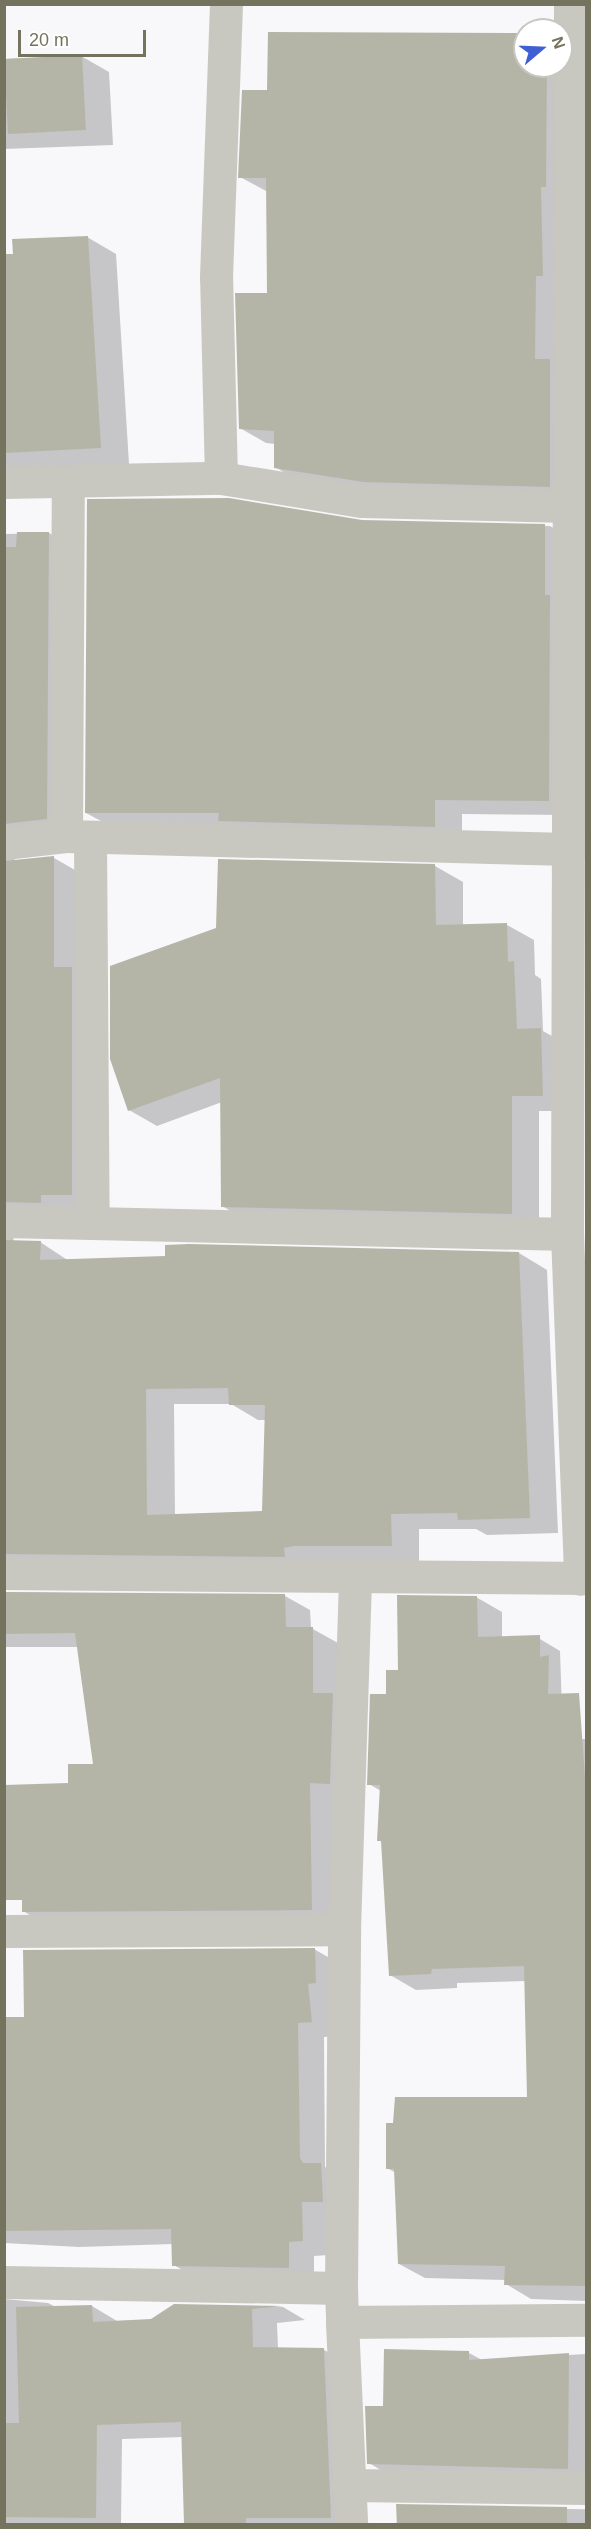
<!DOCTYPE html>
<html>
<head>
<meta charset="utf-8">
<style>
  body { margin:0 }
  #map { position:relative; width:591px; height:2529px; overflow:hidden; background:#f8f7f9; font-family:Arial,sans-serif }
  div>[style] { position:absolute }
  .shadow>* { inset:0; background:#0003; transform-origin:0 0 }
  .building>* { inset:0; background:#b5b5a7; transform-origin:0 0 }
  .minor>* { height:33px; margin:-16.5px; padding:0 16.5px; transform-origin:16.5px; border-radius:16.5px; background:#c8c8c1 }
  span { translate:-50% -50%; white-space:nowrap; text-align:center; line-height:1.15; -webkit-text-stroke:6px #fff; paint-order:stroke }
  .frame { position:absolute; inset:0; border:6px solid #74745e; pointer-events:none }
  .north { position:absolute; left:513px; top:18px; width:60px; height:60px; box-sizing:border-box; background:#fff; border:2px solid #c7c7bf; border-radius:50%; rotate:71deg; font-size:16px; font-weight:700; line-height:24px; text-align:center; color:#74745e }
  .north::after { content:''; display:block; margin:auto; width:21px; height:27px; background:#3f5fd2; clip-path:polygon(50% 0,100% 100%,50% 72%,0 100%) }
  .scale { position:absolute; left:18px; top:30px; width:128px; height:27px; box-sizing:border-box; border:3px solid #74745e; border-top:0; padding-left:8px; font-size:18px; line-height:21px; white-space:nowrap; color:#74745e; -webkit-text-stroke:4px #fff; paint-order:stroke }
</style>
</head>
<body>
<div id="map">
  <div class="shadow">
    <div style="clip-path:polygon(525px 34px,525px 66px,561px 66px,575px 501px,301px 482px,275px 467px,276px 444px,266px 443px,240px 428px,269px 294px,268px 192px,240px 177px,268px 91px)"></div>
    <div style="clip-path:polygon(81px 56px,109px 72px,113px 145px,4px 149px,4px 59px)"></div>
    <div style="clip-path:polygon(87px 237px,116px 254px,129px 464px,4px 470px,4px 256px)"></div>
    <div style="clip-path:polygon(361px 521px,550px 526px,577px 542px,576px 815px,462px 814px,462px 842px,114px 828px,86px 813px)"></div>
    <div style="clip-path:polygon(evenodd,49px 533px,77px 550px,75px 835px,22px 843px,14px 861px,54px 858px,82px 874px,100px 1210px,13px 1237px,14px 1241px,40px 1242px,69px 1261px,519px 1253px,547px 1270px,558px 1533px,487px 1535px,476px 1529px,419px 1529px,419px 1561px,4px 1561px,4px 534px,49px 533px,174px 1404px,231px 1404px,258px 1420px,266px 1420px,263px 1513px,175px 1515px,174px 1404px)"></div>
    <div style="clip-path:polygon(435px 866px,463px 882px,463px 926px,507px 925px,534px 940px,535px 975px,541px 979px,543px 1031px,568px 1045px,570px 1111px,539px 1111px,539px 1229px,250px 1222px,222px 1206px,222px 1102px,157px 1126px,129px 1110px)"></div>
    <div style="clip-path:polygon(4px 1592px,285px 1596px,310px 1610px,311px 1628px,338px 1643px,337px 1924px,49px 1926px,23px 1911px,70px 1785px,94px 1765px,78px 1647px,4px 1647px)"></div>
    <div style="clip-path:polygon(476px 1597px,502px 1612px,502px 1638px,535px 1636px,560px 1651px,563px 1739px,586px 1739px,586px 2301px,531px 2299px,506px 2284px,506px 2280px,425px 2278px,399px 2264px,396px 2173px,387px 2168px,528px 2098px,526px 1981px,457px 1983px,457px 1988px,416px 1990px,390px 1975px,383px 1843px,379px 1840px,381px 1791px,369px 1784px,388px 1696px,399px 1671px)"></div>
    <div style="clip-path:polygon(314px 1949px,340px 1964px,337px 2036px,324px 2037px,325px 2167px,346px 2179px,328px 2255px,314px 2256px,314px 2282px,199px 2280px,174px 2265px,173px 2244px,79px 2247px,4px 2243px,4px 2019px,26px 2018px)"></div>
    <div style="clip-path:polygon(4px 2299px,48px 2303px,56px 2307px,92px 2306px,117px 2321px,176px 2319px,175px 2305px,283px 2307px,305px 2320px,277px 2323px,278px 2349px,324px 2350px,350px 2364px,354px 2524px,185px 2524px,183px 2437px,122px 2439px,121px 2524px,4px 2524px)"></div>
    <div style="clip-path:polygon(469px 2353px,482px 2360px,586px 2354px,586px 2483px,394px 2478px,369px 2463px,385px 2407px)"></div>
    <div style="left:397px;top:2506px;width:189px;height:18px;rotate:1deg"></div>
  </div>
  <div class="building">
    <div style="clip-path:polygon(268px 32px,525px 33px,525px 66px,547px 66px,546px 187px,541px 187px,543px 276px,536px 276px,535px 359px,550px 359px,550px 487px,364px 482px,274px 468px,274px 431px,239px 429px,235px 293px,267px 293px,266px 178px,238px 178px,242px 90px,267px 90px)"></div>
    <div style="left:82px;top:55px;width:75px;height:78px;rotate:87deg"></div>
    <div style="clip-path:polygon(88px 236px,101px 448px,4px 453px,4px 254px,13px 254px,12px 239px)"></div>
    <div style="clip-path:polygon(229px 498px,362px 520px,545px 524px,545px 595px,550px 595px,549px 801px,435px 800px,435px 827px,218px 821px,219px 813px,85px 813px,87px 499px)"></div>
    <div style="clip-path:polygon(17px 532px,49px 532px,47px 819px,4px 824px,4px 547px,16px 547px)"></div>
    <div style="clip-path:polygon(54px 856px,54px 967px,72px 967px,72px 1195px,41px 1195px,41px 1203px,4px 1202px,4px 861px)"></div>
    <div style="clip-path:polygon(218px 859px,435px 864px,436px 925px,507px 923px,508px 962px,514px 961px,517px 1029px,541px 1028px,543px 1096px,512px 1096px,512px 1214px,221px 1207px,220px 1078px,128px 1111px,110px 1059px,110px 966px,216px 928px)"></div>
    <div style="clip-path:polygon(evenodd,4px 1240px,41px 1241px,40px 1260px,165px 1256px,165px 1245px,189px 1244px,519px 1252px,530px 1518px,458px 1520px,457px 1513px,391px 1514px,392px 1546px,294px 1546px,284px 1548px,285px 1557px,5px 1554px,4px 1240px,228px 1388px,229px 1405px,265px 1405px,262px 1511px,147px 1515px,146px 1389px,228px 1388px)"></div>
    <div style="clip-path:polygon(4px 1592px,285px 1594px,286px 1627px,313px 1627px,313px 1693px,333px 1693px,330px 1784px,310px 1783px,312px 1910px,22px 1912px,22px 1900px,4px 1900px,4px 1785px,68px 1783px,68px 1764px,93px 1764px,75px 1633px,4px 1634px)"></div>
    <div style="clip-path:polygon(397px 1595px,477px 1596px,478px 1637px,540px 1635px,540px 1657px,549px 1655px,548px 1694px,579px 1693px,586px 1792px,586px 2286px,504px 2285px,505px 2266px,398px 2264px,394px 2169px,386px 2169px,386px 2123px,393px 2123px,395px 2097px,527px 2097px,524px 1966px,432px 1969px,431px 1974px,389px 1976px,381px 1841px,377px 1841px,380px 1785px,367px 1785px,370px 1694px,386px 1694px,386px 1670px,398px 1670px)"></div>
    <div style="clip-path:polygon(315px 1948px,316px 1983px,308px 1984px,312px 2022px,298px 2023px,300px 2158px,303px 2163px,321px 2163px,323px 2202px,302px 2202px,303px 2241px,289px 2242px,289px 2268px,172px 2266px,171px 2229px,4px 2231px,4px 2017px,24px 2017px,23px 1950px)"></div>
    <div style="clip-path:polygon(174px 2304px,283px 2306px,252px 2309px,253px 2347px,324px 2348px,331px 2518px,246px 2518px,246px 2524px,184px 2524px,181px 2422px,97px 2425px,96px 2518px,4px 2517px,4px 2423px,19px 2423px,16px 2307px,92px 2305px,93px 2322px,151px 2319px)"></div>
    <div style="clip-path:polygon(384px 2349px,469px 2351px,469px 2360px,569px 2353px,568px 2469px,367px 2464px,365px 2406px,383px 2406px)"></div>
    <div style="clip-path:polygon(396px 2504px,567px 2507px,567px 2524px,397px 2524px)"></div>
  </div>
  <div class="minor">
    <div style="left:570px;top:4px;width:1230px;rotate:90.14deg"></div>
    <div style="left:567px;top:1234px;width:345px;rotate:87.8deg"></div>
    <div style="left:221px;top:478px;width:201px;rotate:-91.4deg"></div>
    <div style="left:216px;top:277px;width:273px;rotate:-87.9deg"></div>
    <div style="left:4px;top:482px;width:217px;rotate:-1.1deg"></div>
    <div style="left:221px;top:478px;width:143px;rotate:9.3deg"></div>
    <div style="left:362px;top:501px;width:204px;rotate:1.4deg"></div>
    <div style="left:66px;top:836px;width:355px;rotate:-89.7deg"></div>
    <div style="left:90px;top:839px;width:384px;rotate:89.6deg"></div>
    <div style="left:4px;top:843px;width:62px;rotate:-6.4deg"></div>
    <div style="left:66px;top:836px;width:504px;rotate:1.48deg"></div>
    <div style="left:4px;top:1221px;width:563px;rotate:1.32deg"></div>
    <div style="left:4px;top:1573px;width:582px;rotate:0.49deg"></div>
    <div style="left:4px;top:1931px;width:340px;rotate:-0.3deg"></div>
    <div style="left:4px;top:2282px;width:337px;rotate:1deg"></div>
    <div style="left:341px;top:2288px;width:34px;rotate:88deg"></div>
    <div style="left:342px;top:2322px;width:244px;rotate:-0.5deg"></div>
    <div style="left:341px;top:2288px;width:359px;rotate:-89.5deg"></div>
    <div style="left:344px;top:1929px;width:354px;rotate:-88.2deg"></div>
    <div style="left:342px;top:2322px;width:202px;rotate:87.4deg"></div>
    <div style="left:348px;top:2485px;width:238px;rotate:0.7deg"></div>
  </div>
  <div class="frame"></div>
  <div class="north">N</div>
  <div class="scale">20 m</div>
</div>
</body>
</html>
